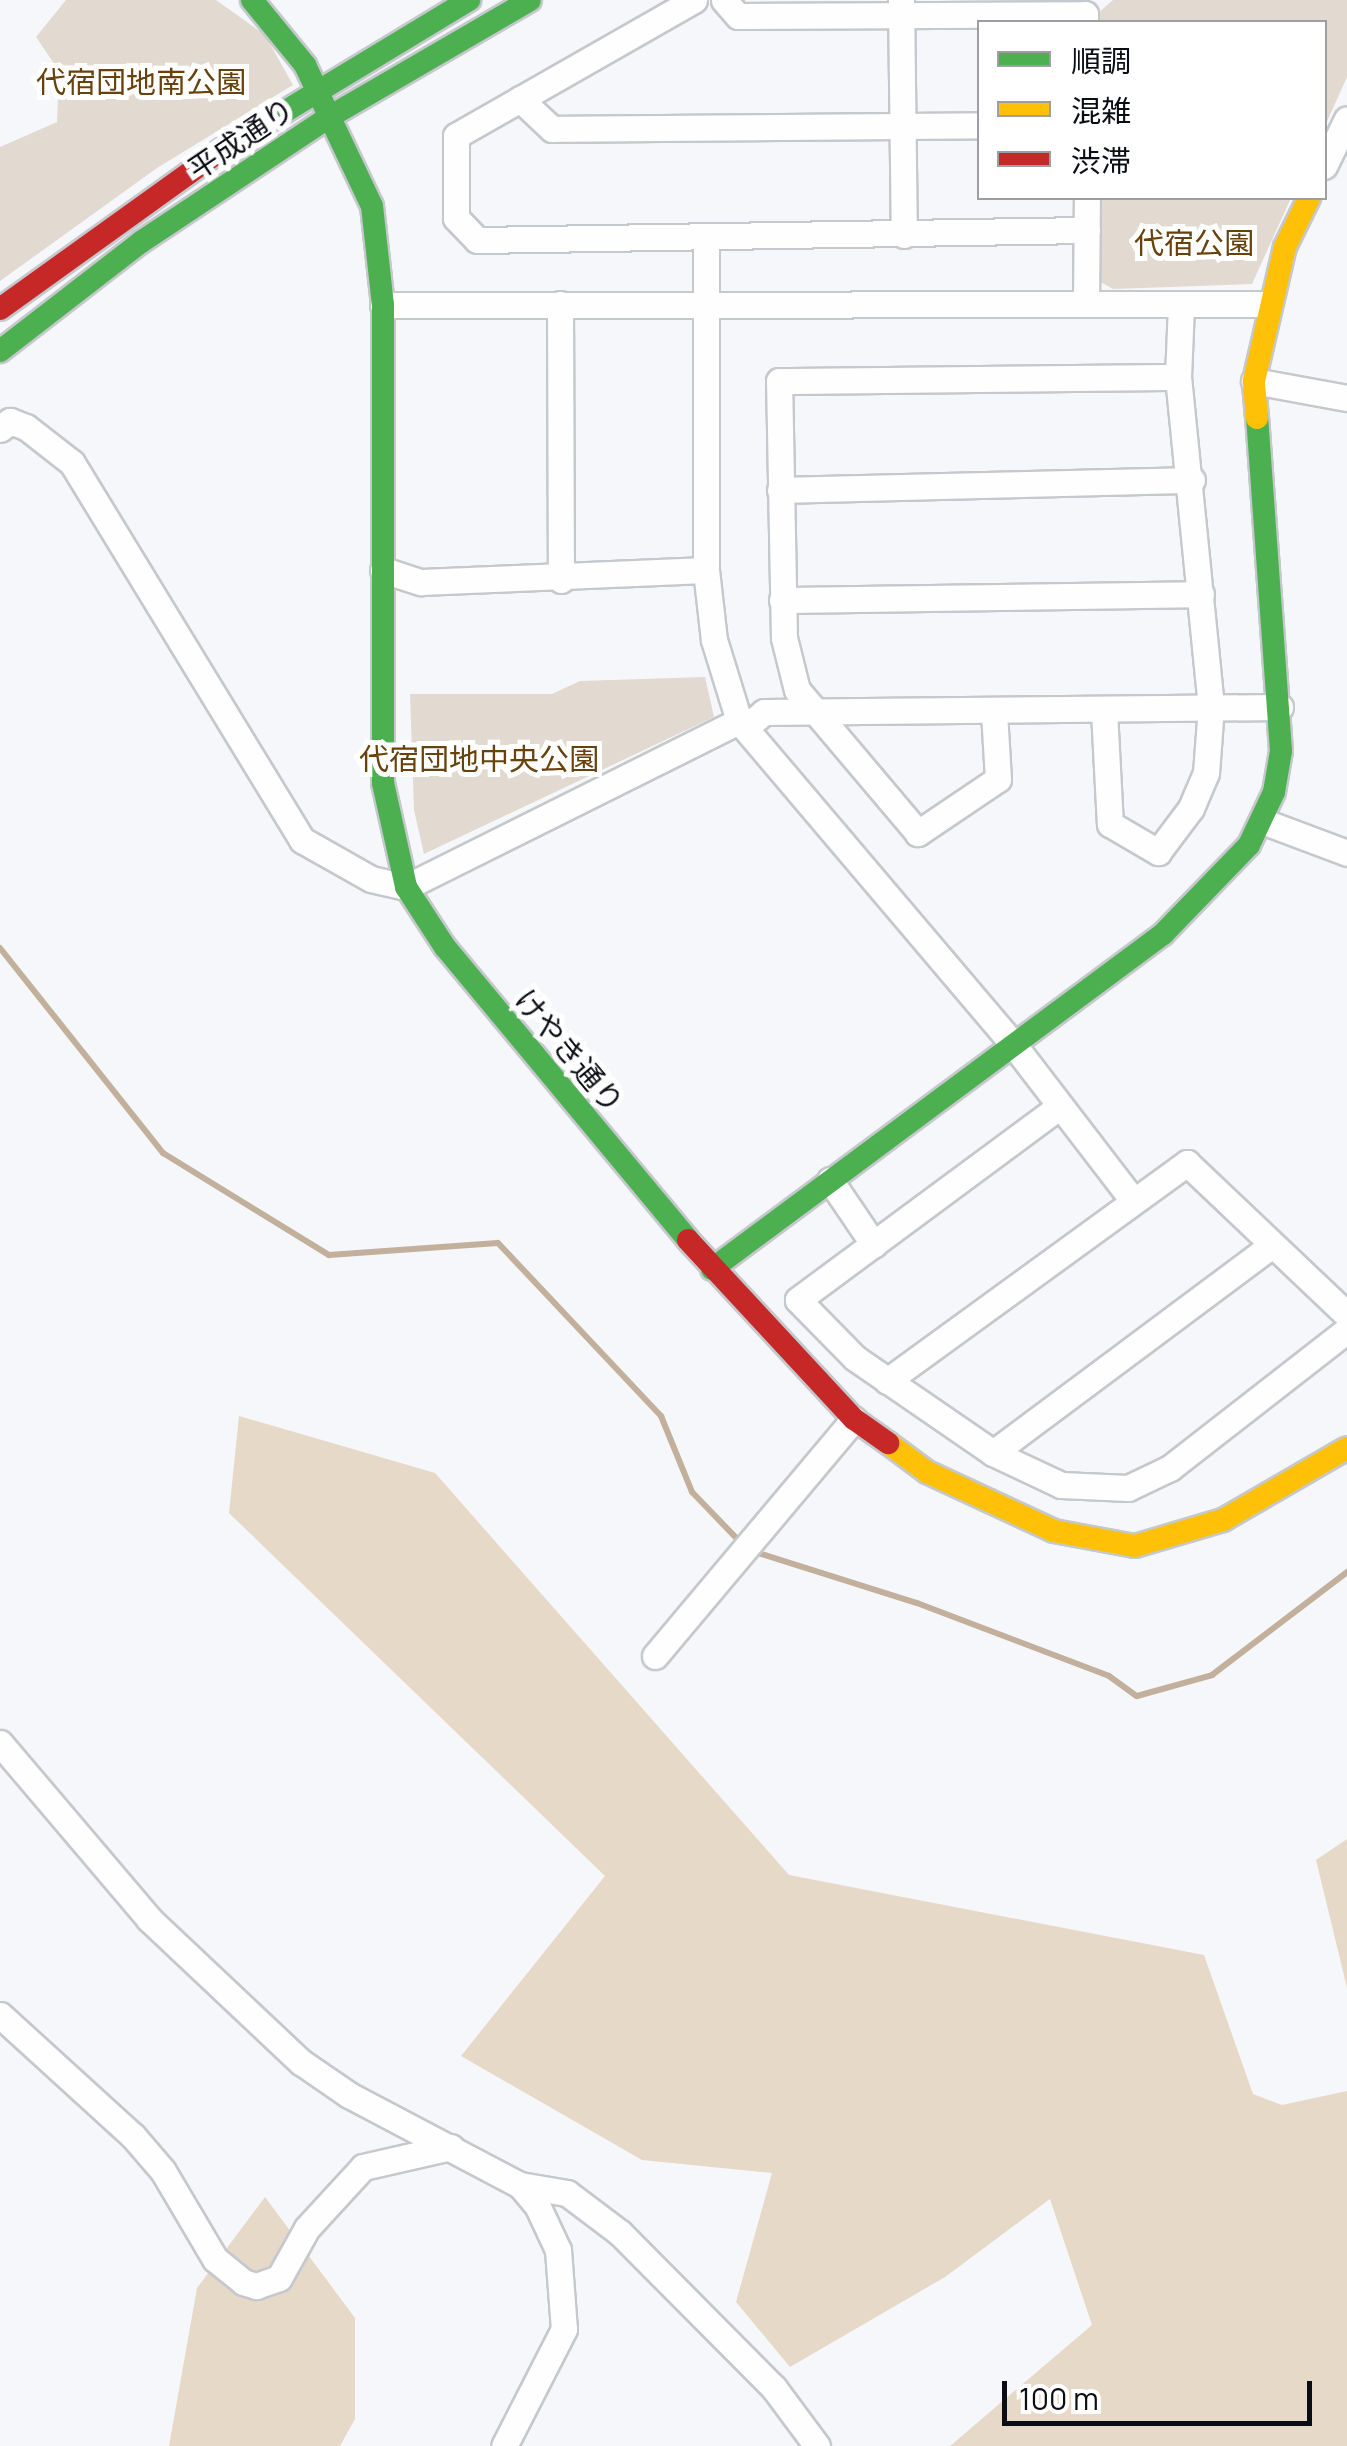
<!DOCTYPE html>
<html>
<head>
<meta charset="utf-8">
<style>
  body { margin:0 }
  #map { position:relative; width:1347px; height:2446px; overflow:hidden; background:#f5f7fa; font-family:Manrope,"Noto Sans JP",sans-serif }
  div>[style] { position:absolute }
  .green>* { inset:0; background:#e2d9d0 }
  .forest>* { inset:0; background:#e7d9c8 }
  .stream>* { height:6px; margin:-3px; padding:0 3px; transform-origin:3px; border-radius:3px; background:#c2b09c }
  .roads { filter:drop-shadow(2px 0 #c5c8cc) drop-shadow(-2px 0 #c5c8cc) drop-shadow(0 2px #c5c8cc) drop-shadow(0 -2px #c5c8cc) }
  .street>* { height:25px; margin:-12.5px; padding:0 12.5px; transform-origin:12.5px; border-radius:12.5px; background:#fefefe }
  .fast>* { height:22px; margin:-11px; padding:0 11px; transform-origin:11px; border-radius:11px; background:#4caf50 }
  .slow>* { height:22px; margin:-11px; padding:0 11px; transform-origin:11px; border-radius:11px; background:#ffc107 }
  .jam>* { height:22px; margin:-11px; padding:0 11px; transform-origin:11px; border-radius:11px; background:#c62828 }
  span { translate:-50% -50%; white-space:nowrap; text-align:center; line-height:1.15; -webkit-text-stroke:10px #fff; paint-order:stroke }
  .park-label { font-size:30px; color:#68420c }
  .street-label { font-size:30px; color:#0a0d13 }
  .legend { position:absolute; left:977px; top:20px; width:350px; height:180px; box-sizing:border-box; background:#fff; border:2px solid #9d9ea1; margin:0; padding:12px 18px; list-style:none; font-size:30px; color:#0a0d13 }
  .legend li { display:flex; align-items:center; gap:20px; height:50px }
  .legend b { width:50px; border:2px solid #9d9ea1 }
  .scale { position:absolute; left:1002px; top:2381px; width:310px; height:45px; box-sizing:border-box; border:5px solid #0a0d13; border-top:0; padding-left:12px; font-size:30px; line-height:35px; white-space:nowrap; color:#0a0d13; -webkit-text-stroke:8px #fff; paint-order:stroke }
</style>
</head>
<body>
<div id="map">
  <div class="green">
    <div style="clip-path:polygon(66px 0,216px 0,265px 35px,293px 85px,157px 168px,0 281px,0 147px,57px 122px,59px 71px,36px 37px)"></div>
    <div style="clip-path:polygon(1113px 0,1347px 0,1347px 77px,1325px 126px,1324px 22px,1097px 22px,1097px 14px)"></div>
    <div style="clip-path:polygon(1097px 198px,1291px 198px,1252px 284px,1113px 289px,1097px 280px)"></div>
    <div style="clip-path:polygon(705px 677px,714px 717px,424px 854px,414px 810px,410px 694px,552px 694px,580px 681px)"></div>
  </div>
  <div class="forest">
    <div style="clip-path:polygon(239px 1416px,435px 1473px,789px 1875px,1204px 1955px,1253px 2094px,1282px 2105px,1347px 2091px,1347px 2446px,950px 2446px,1092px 2325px,1050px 2199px,945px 2277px,790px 2367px,736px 2302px,772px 2173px,642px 2160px,461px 2056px,605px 1876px,229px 1513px)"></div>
    <div style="clip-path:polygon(1347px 1839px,1347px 1988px,1316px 1860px)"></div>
    <div style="clip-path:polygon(265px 2197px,355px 2318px,355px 2419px,340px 2446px,169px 2446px,197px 2288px)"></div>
  </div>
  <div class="stream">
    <div style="left:0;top:948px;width:262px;rotate:51.5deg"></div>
    <div style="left:163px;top:1153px;width:195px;rotate:31.6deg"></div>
    <div style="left:329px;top:1255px;width:169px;rotate:-4.1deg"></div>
    <div style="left:498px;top:1243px;width:238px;rotate:46.7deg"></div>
    <div style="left:661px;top:1416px;width:82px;rotate:67.8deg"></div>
    <div style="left:692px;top:1492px;width:72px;rotate:46.1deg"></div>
    <div style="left:752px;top:1551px;width:173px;rotate:17.5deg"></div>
    <div style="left:917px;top:1603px;width:205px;rotate:20.8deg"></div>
    <div style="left:1109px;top:1676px;width:34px;rotate:36deg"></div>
    <div style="left:1137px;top:1696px;width:78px;rotate:-15.6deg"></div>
    <div style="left:1212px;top:1675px;width:170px;rotate:-37.3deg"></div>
  </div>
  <div class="roads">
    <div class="street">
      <div style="left:694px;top:0;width:274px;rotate:150.3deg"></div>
      <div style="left:456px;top:136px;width:82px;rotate:90deg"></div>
      <div style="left:456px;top:218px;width:30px;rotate:46deg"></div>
      <div style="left:477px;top:240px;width:610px;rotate:-0.94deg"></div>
      <div style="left:724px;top:0;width:21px;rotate:49deg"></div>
      <div style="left:738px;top:16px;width:347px;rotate:-0.3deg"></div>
      <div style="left:1085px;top:14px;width:8px;rotate:90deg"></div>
      <div style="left:901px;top:0;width:235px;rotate:89.3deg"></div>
      <div style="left:520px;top:99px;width:44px;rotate:43.2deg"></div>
      <div style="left:552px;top:129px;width:427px;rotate:-0.5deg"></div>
      <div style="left:1324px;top:166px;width:52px;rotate:-63.9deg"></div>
      <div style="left:706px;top:237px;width:333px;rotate:90deg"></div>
      <div style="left:706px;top:570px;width:70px;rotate:83.5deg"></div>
      <div style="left:714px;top:640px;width:85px;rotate:72.8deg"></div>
      <div style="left:739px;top:721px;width:424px;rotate:49.7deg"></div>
      <div style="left:1013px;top:1044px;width:194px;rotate:52.5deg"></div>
      <div style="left:560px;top:304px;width:276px;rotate:89.8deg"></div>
      <div style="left:1086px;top:304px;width:106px;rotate:-89.5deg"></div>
      <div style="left:383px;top:305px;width:886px;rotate:-0.06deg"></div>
      <div style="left:1254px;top:381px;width:95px;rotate:10.4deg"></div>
      <div style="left:0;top:429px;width:13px;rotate:-39deg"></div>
      <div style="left:10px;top:421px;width:17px;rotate:21deg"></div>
      <div style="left:26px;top:427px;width:58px;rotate:38deg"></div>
      <div style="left:72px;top:463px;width:442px;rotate:58.6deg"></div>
      <div style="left:302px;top:840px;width:79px;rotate:29.5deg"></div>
      <div style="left:371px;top:879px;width:36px;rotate:13deg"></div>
      <div style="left:406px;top:887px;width:372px;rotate:-26.5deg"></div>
      <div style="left:780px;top:490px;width:412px;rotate:-1.4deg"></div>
      <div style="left:383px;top:570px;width:40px;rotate:18deg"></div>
      <div style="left:421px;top:582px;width:285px;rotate:-2.4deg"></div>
      <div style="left:782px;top:600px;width:419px;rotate:-0.8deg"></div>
      <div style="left:1104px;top:711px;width:113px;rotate:87deg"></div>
      <div style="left:1110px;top:824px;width:56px;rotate:30.3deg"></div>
      <div style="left:1158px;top:852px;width:55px;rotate:-53.1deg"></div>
      <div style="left:1191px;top:808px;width:38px;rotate:-67deg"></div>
      <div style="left:1206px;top:773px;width:66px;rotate:-85.7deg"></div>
      <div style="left:1211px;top:707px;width:332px;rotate:-95.7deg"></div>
      <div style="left:1178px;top:377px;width:72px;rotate:-87.6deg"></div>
      <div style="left:994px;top:712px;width:67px;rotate:86.6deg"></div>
      <div style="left:998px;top:779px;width:97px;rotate:146deg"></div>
      <div style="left:918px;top:833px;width:187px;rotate:-130.2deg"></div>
      <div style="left:797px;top:690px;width:54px;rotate:-104deg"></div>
      <div style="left:784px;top:638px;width:257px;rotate:-91.1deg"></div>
      <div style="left:779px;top:381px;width:399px;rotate:-0.6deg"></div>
      <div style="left:745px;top:728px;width:25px;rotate:-40deg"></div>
      <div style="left:764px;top:712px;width:516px;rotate:-0.56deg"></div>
      <div style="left:1262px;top:821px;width:91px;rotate:20.6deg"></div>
      <div style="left:1060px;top:1106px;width:326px;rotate:143.5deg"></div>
      <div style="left:798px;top:1300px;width:81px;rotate:45.5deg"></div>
      <div style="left:855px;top:1358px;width:168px;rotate:34.5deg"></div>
      <div style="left:993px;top:1453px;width:75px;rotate:25.2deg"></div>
      <div style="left:1061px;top:1485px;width:67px;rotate:2.6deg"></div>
      <div style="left:1128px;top:1488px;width:47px;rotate:-25.5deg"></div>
      <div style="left:1170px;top:1468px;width:224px;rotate:-37.9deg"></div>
      <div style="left:830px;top:1180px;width:78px;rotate:55.9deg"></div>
      <div style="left:887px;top:1381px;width:371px;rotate:-36deg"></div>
      <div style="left:1187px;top:1163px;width:221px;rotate:43.5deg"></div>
      <div style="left:993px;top:1453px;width:348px;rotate:-36.7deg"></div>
      <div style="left:655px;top:1656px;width:309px;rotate:-50deg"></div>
      <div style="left:0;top:1743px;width:231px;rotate:49.7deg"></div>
      <div style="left:149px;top:1919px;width:209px;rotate:43.3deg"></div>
      <div style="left:301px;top:2062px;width:58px;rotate:34.5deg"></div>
      <div style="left:349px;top:2095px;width:193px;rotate:27.8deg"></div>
      <div style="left:520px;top:2185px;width:26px;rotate:50deg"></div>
      <div style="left:537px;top:2205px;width:50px;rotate:65deg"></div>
      <div style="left:558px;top:2250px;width:79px;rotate:85.7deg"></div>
      <div style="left:564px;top:2329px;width:131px;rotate:117.1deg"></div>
      <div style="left:0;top:2015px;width:180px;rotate:42.3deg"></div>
      <div style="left:133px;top:2136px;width:46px;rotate:49.4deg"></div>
      <div style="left:163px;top:2171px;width:102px;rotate:59.4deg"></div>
      <div style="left:215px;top:2259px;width:36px;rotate:39deg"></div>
      <div style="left:243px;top:2282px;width:14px;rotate:17deg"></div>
      <div style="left:256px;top:2286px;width:24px;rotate:-19deg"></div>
      <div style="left:279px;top:2278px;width:57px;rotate:-60.8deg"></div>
      <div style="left:307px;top:2228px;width:83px;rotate:-47.4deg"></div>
      <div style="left:363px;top:2167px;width:90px;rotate:-12.8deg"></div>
      <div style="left:520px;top:2185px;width:48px;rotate:9.7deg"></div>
      <div style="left:567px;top:2193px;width:66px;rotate:37deg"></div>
      <div style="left:620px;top:2233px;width:218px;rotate:45.2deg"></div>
      <div style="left:774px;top:2388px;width:72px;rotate:53.4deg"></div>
    </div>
    <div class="fast">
      <div style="left:252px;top:0;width:84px;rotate:50.8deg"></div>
      <div style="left:305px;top:65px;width:156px;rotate:64.6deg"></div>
      <div style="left:372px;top:206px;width:100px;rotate:83.7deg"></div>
      <div style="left:383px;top:305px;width:478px;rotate:90deg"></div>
      <div style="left:383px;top:783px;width:107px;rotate:77.5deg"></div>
      <div style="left:406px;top:887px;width:72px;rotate:57deg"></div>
      <div style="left:445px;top:947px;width:381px;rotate:50.3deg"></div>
      <div style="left:223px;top:149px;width:288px;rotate:-31.2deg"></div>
      <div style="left:0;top:351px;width:178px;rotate:-37.7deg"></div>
      <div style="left:141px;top:242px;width:228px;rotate:-33.6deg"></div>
      <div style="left:331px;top:116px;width:230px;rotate:-30.2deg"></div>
      <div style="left:712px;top:1269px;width:562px;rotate:-36.6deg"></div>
      <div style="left:1163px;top:934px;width:124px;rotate:-46deg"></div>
      <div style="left:1249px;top:845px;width:59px;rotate:-64.7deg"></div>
      <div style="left:1274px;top:792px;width:42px;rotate:-80.3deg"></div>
      <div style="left:1281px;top:751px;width:334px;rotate:-94.1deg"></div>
    </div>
    <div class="slow">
      <div style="left:1257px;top:418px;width:37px;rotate:-95deg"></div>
      <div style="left:1254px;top:381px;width:138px;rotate:-77deg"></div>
      <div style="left:1285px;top:247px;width:55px;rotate:-63.9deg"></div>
      <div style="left:888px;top:1443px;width:49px;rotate:36.6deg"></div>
      <div style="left:927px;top:1472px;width:140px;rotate:24.9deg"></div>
      <div style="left:1054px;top:1531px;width:82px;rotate:10.5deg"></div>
      <div style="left:1135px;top:1546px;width:92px;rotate:-16.5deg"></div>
      <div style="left:1223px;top:1520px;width:143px;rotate:-30.1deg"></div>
    </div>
    <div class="jam">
      <div style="left:0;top:309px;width:274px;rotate:-35.7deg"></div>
      <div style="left:688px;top:1240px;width:244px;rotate:47.2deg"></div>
      <div style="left:854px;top:1419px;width:42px;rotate:35.2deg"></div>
    </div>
  </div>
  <div class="park-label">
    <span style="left:141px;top:82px">代宿団地南公園</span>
    <span style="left:1194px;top:243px">代宿公園</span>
    <span style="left:479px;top:759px">代宿団地中央公園</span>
  </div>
  <div class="street-label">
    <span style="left:241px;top:139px;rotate:-34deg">平成通り</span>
    <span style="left:569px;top:1051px;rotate:50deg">けやき通り</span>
  </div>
  <ul class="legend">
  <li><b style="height:12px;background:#4caf50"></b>順調</li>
  <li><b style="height:12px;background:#ffc107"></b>混雑</li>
  <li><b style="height:12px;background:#c62828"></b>渋滞</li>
  </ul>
  <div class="scale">100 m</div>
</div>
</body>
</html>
